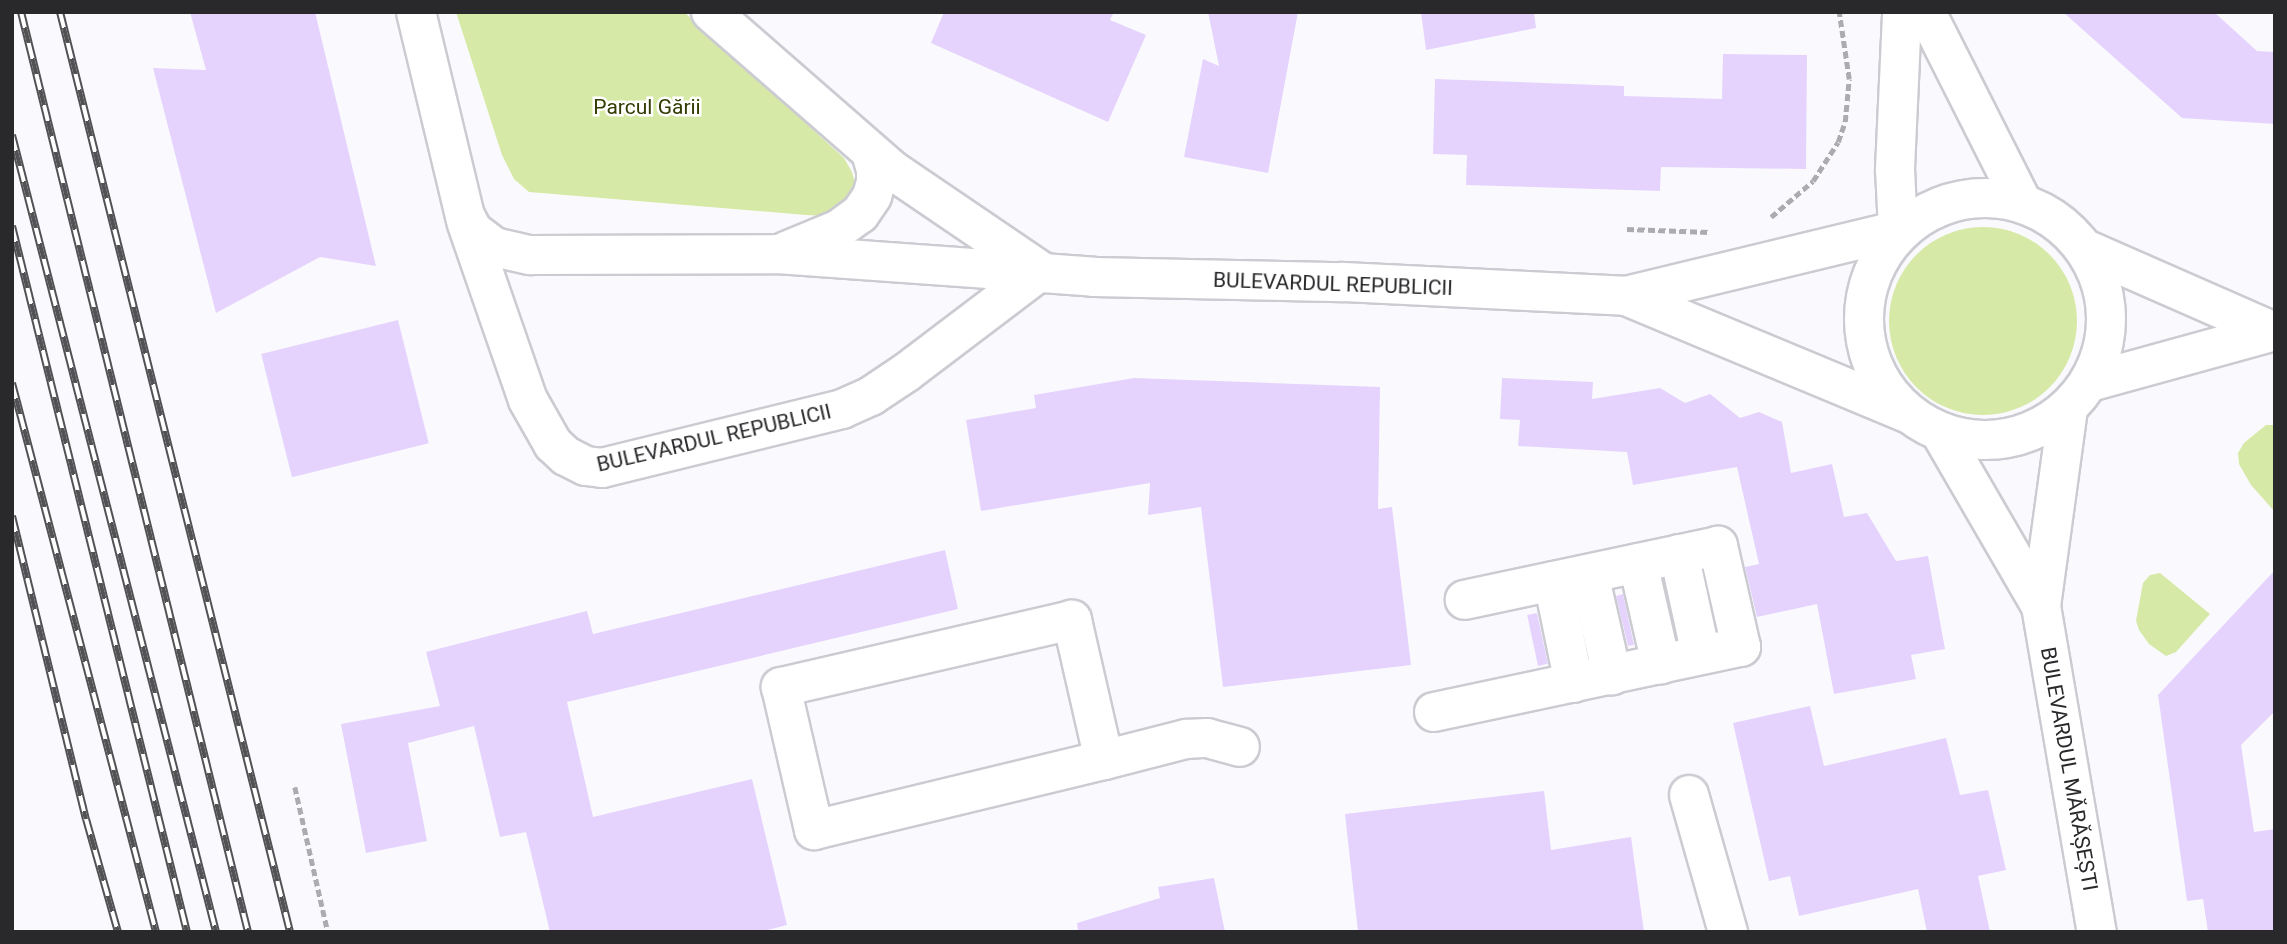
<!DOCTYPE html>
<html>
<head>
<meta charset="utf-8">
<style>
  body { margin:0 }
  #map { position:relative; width:2287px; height:944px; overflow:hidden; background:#fafafe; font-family:Roboto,sans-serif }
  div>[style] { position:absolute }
  .green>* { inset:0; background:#d7e9a6 }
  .round { border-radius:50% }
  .building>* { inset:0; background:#e5d3fd; transform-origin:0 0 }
  .path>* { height:4.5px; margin-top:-2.25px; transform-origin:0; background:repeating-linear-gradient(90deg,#acacaf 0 7px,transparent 0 10.5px) }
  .roads { filter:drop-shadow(2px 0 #cbcbd2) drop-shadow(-2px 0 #cbcbd2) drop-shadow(0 2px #cbcbd2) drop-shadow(0 -2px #cbcbd2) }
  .minor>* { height:38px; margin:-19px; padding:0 19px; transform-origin:19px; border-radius:19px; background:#fff }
  .major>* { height:38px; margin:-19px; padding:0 19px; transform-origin:19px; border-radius:19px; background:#fff }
  .major>.ring { margin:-19px; padding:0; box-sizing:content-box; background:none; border:38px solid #fff; border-radius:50% }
  .rail>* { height:8px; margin-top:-4px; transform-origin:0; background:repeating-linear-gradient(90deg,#fff 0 16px,#525154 0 32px); box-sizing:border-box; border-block:2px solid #525154 }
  span { translate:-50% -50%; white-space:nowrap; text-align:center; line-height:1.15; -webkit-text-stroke:5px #fff; paint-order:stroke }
  .park-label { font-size:21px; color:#333d03 }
  .street-label { font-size:21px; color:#29282b }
  .frame { position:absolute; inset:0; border:14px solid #29282b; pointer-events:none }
</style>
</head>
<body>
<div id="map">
  <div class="green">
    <div style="clip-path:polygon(456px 12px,684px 12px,844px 158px,852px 172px,856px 186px,853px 196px,830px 216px,806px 215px,529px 192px,514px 179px,502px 155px)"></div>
    <div class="round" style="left:1889px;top:227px;width:188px;height:188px"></div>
    <div style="clip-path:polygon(2266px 425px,2275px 425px,2275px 512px,2251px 485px,2239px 464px,2238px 453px,2244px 443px)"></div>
    <div style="clip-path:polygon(2160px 573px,2210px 614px,2176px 652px,2166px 656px,2149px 644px,2139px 630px,2136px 621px,2143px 583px,2150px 575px)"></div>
  </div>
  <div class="building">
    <div style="clip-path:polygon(190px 12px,315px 12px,376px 266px,320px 257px,216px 313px,153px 68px,206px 70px)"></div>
    <div style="clip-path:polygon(944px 12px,1114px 12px,1110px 20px,1146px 35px,1108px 122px,931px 43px)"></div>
    <div style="clip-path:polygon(1208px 12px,1298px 12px,1268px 173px,1184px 157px,1203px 59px,1219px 66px)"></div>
    <div style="clip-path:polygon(1421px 12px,1534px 12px,1536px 28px,1426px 50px)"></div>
    <div style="clip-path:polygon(2063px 12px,2214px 12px,2257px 51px,2275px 52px,2275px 124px,2182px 118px)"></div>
    <div style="clip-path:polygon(1723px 54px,1807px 55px,1806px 169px,1661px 167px,1660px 191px,1466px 185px,1467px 155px,1433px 154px,1435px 79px,1624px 86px,1624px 96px,1722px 99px)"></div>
    <div style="left:398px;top:320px;width:127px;height:141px;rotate:76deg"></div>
    <div style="clip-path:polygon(1134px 378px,1380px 387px,1378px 509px,1392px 507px,1411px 665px,1223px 687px,1201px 507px,1148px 515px,1150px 483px,981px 511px,966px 420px,1036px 408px,1034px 395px)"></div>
    <div style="clip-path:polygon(1502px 378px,1593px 382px,1592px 399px,1660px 388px,1685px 403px,1710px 394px,1740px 418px,1759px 412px,1782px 422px,1791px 473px,1832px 464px,1844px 517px,1867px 513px,1896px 561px,1928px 556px,1945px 649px,1911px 655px,1916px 679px,1834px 694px,1817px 604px,1757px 617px,1745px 567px,1759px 564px,1737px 467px,1633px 485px,1627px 452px,1518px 446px,1520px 420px,1500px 419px)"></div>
    <div style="clip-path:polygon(945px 550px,958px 609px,567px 702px,593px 817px,752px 779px,787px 925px,760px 932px,550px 932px,526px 832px,500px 837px,474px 726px,408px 743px,427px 841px,366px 853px,341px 724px,440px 706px,426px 652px,587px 611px,593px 634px)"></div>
    <div style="clip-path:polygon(2275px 570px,2275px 711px,2241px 745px,2254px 832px,2275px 829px,2275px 932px,2208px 932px,2203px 899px,2187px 901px,2158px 695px)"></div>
    <div style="clip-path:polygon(1623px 594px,1634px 645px,1628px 646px,1616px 596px)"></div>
    <div style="left:1537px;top:613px;width:52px;height:10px;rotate:78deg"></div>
    <div style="clip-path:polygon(1810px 706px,1824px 766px,1946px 738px,1960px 795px,1988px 790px,2006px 870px,1978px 876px,1990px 932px,1927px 932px,1918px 889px,1799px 916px,1790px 876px,1769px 881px,1733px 723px)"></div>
    <div style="clip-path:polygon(1544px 791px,1551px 850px,1631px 837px,1644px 932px,1358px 932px,1345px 814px)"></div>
    <div style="clip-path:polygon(1214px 878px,1225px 932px,1078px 932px,1077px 923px,1160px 898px,1158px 887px)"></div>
  </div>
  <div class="path">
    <div style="left:1771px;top:217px;width:55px;rotate:-40.6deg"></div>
    <div style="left:1813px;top:181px;width:46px;rotate:-57.3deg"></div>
    <div style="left:1838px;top:142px;width:21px;rotate:-71deg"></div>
    <div style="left:1845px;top:122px;width:43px;rotate:-84.7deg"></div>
    <div style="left:1849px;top:79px;width:68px;rotate:-98.5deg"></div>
    <div style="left:1627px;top:229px;width:82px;rotate:2.1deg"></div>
    <div style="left:295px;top:787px;width:149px;rotate:77.2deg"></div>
  </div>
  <div class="roads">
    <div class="minor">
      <div style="left:416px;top:12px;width:210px;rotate:76.5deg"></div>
      <div style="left:465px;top:216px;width:17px;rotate:62deg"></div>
      <div style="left:473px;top:231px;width:26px;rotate:37deg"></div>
      <div style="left:494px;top:247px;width:37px;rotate:13deg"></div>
      <div style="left:530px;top:255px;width:247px;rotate:-0.2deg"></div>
      <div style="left:777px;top:254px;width:318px;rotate:4.1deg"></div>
      <div style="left:1094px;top:277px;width:249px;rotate:1.2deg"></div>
      <div style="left:1343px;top:282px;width:283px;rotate:2.8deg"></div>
      <div style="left:1626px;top:296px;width:280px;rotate:-13.6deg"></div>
      <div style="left:711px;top:12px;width:240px;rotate:41.1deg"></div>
      <div style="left:892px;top:170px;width:178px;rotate:34.2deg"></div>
      <div style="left:466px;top:221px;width:189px;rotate:70.9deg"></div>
      <div style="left:528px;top:400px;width:51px;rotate:60.4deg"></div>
      <div style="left:553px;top:444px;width:18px;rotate:43deg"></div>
      <div style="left:566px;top:456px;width:22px;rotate:27deg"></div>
      <div style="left:586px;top:466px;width:16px;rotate:7deg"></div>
      <div style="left:602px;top:468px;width:247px;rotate:-13.8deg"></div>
      <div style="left:842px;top:409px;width:32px;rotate:-24deg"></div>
      <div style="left:871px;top:396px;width:43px;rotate:-33.7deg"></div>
      <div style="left:907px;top:372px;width:167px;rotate:-37.2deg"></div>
      <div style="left:786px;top:251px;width:57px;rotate:-22.5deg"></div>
      <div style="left:839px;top:229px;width:26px;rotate:-36deg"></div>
      <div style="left:860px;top:214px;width:22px;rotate:-56deg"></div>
      <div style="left:872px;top:196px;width:15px;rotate:-74deg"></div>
      <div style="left:876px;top:182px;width:12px;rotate:-90deg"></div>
      <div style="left:876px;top:170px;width:18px;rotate:-106deg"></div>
      <div style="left:1626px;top:296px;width:308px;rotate:22.6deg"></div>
      <div style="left:1679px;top:554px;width:103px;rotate:77.7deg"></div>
      <div style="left:1638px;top:563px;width:104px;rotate:77.2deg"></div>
      <div style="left:1589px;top:574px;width:104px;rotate:77.2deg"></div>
      <div style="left:1553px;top:581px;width:104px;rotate:78.4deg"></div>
      <div style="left:1434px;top:712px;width:314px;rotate:-12deg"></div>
      <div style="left:1741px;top:647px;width:104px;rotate:-102.8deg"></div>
      <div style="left:1718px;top:546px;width:259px;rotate:168deg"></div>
      <div style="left:1104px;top:760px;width:144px;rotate:-102.9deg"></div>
      <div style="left:1072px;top:620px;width:299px;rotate:167deg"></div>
      <div style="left:781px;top:687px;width:147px;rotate:77deg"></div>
      <div style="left:814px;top:830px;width:298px;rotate:-13.6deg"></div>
      <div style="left:1104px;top:760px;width:85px;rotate:-14.4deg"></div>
      <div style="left:1186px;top:739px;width:21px;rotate:-3deg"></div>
      <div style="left:1207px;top:738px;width:34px;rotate:15deg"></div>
      <div style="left:1689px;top:795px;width:142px;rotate:74.1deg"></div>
    </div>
    <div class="major">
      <div style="left:1926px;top:12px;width:213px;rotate:63.2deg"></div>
      <div class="ring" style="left:1864px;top:198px;width:204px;height:204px"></div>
      <div style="left:1898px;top:230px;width:61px;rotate:-92.8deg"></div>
      <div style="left:1895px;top:169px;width:157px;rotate:-87.4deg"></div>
      <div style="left:2085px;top:249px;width:204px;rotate:23.7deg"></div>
      <div style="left:2090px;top:382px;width:192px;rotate:-15.4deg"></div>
      <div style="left:2068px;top:409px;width:199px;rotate:97.8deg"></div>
      <div style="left:2041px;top:606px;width:331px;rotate:80.3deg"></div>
      <div style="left:1940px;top:432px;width:201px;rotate:59.9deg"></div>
    </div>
  </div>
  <div class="rail">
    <div style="left:21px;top:12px;width:948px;rotate:76.14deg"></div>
    <div style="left:60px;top:12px;width:948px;rotate:75.96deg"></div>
    <div style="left:12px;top:135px;width:823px;rotate:75.64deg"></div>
    <div style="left:12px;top:226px;width:727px;rotate:76.08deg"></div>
    <div style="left:12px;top:383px;width:568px;rotate:75.3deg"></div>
    <div style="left:12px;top:516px;width:312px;rotate:76.3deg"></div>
    <div style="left:86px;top:819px;width:117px;rotate:74.2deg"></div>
  </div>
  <div class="park-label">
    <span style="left:647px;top:107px">Parcul Gării</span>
  </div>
  <div class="street-label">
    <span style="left:1333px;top:284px;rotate:2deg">BULEVARDUL REPUBLICII</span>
    <span style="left:714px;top:438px;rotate:-13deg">BULEVARDUL REPUBLICII</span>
    <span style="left:2069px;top:769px;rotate:80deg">BULEVARDUL MĂRĂȘEȘTI</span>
  </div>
  <div class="frame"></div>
</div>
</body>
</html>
